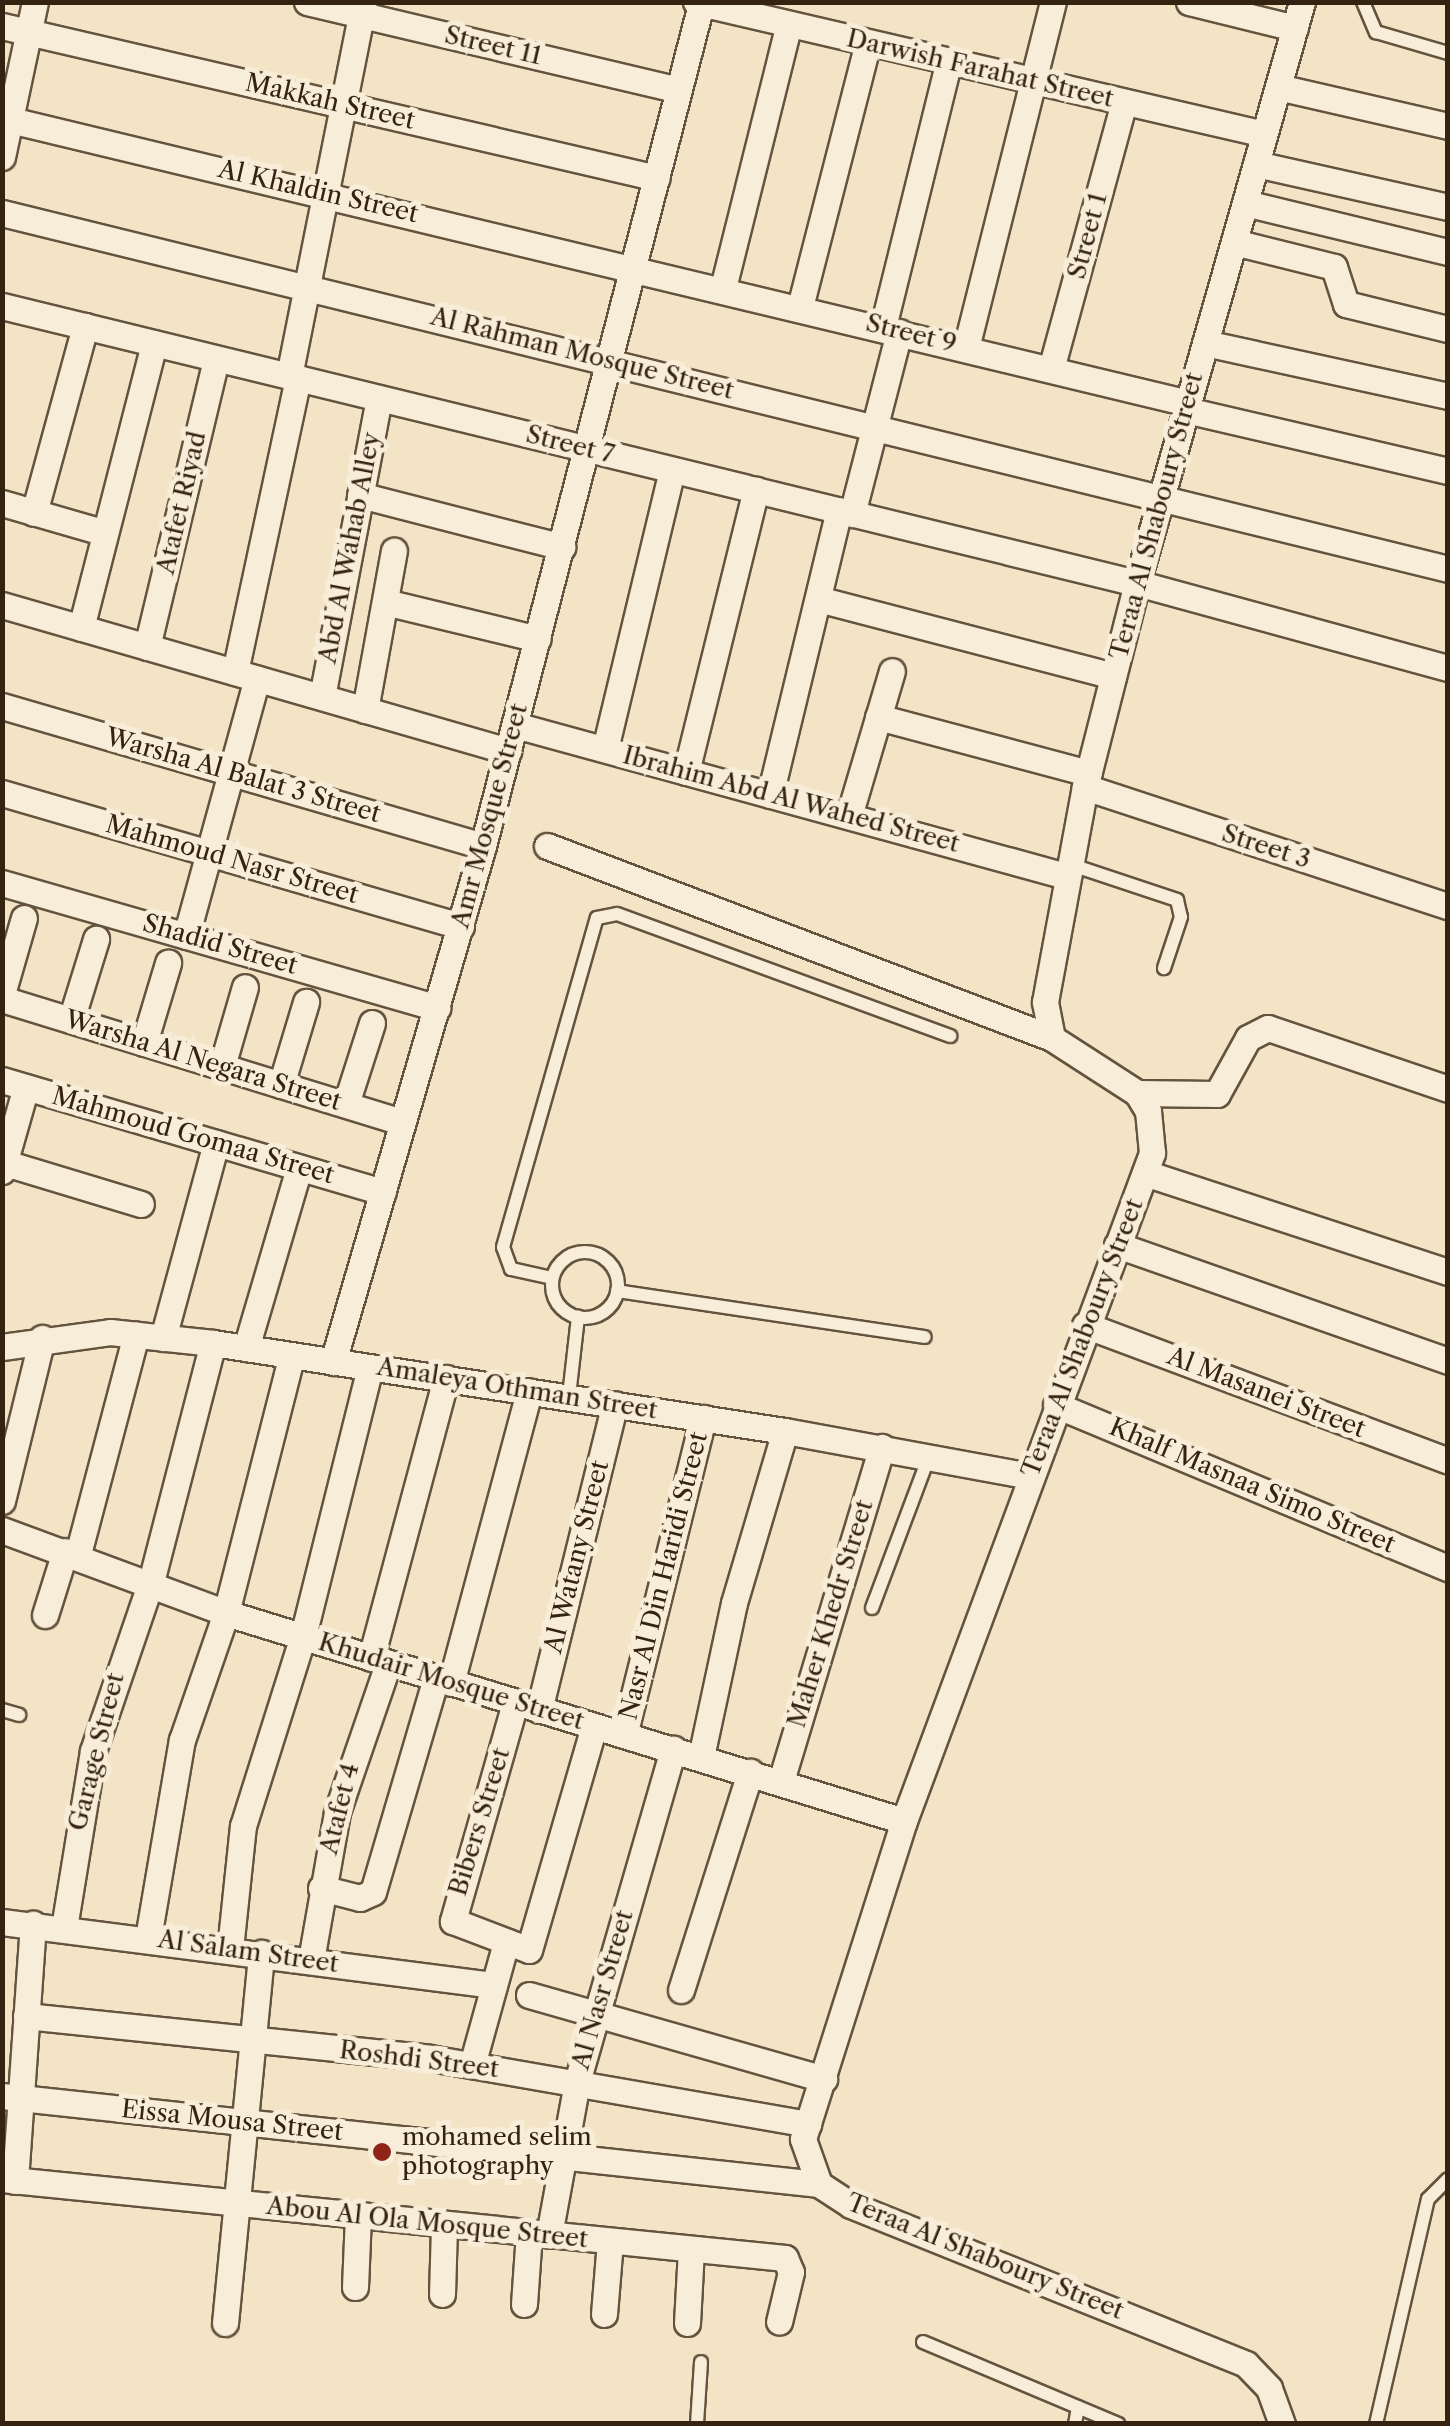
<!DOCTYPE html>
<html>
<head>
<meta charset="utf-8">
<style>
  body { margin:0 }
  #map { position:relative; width:1450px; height:2426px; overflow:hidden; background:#f3e4c5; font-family:"Libre Caslon Text",serif }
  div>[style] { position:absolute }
  .roads { filter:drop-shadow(2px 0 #64533e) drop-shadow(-2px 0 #64533e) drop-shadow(0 2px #64533e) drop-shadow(0 -2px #64533e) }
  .service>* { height:12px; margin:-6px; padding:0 6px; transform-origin:6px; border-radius:6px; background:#f7edd9 }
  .service>.ring { margin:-6px; padding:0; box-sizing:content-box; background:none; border:12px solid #f7edd9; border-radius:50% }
  .minor>* { height:25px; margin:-12.5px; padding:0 12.5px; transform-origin:12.5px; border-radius:12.5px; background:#f7edd9 }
  .dots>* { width:28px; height:28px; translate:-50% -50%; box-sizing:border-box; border:5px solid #f7edd9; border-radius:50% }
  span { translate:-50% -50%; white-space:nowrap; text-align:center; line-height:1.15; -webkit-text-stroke:10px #f7edd9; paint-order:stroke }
  .street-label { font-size:25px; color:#352311 }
  .poi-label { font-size:25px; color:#352311 }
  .left { translate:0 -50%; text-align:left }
  .frame { position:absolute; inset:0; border:5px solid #352311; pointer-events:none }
</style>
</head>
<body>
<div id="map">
  <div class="roads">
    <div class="service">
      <div style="left:1363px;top:2px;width:33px;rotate:67deg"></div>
      <div style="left:1376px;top:32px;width:75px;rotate:16.3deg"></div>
      <div style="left:1069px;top:864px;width:114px;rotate:18.4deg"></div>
      <div style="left:1177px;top:900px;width:17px;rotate:77deg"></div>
      <div style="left:1181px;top:917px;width:54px;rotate:108.4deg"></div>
      <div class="ring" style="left:552px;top:1252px;width:54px;height:54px"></div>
      <div style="left:552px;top:1278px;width:42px;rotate:-167.6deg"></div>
      <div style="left:511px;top:1269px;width:23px;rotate:-110deg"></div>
      <div style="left:503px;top:1247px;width:342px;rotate:-74.1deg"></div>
      <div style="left:597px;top:918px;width:20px;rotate:-11deg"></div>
      <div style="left:617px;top:914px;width:355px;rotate:20.1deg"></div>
      <div style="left:617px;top:1291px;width:311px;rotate:8.5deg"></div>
      <div style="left:569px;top:1396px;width:80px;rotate:-83.5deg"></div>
      <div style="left:872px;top:1608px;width:162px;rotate:-69.4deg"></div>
      <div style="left:2px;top:1710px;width:18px;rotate:16deg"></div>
      <div style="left:923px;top:2342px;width:212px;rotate:22.8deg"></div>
      <div style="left:697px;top:2424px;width:62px;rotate:-86.3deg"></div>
      <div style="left:1075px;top:2424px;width:17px;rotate:-80deg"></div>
      <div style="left:1376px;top:2424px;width:231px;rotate:-77deg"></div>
      <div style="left:1428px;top:2199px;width:28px;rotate:-45deg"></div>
    </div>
    <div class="minor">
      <div style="left:307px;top:2px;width:382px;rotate:13.3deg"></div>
      <div style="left:696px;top:2px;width:583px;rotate:13.08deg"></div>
      <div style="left:1189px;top:2px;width:109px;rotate:13.8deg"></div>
      <div style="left:2px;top:26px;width:672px;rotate:13.06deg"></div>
      <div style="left:1278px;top:87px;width:174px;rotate:12.9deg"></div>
      <div style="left:2px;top:118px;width:1220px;rotate:13.51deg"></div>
      <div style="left:2px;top:157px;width:158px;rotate:-78deg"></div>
      <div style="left:1256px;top:164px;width:197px;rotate:12.6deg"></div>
      <div style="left:1245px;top:203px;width:209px;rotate:13.6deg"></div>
      <div style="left:2px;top:213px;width:1489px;rotate:13.83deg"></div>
      <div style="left:1234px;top:242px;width:103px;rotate:14deg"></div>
      <div style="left:1334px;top:267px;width:39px;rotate:72deg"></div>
      <div style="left:1346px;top:304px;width:105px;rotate:13.8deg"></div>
      <div style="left:723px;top:288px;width:272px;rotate:-76deg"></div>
      <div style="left:2px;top:306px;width:1168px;rotate:13.72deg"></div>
      <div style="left:1137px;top:583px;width:322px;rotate:15.3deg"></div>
      <div style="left:800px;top:307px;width:273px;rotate:-75.6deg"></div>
      <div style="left:883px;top:327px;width:274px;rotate:-76.1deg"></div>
      <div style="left:1205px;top:343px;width:249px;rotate:12.3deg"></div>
      <div style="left:966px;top:348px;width:357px;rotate:-75.9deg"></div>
      <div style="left:1051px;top:369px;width:277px;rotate:-74.7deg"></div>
      <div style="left:289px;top:376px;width:381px;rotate:-78.7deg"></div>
      <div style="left:1186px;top:410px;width:269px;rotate:13.1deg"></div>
      <div style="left:360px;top:495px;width:209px;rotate:14.4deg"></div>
      <div style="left:2px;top:503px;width:107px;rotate:16.2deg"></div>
      <div style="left:34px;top:513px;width:194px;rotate:-74.7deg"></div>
      <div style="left:852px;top:514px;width:188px;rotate:-75.5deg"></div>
      <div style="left:818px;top:599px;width:305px;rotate:14.6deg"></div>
      <div style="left:385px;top:602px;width:157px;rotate:13.6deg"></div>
      <div style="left:2px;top:605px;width:527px;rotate:16.09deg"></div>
      <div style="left:81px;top:628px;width:294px;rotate:-75.6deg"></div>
      <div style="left:147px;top:647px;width:296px;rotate:-76.5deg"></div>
      <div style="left:235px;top:672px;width:301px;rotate:-77.9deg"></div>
      <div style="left:322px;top:697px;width:304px;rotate:-79.2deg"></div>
      <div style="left:2px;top:706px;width:501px;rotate:16.23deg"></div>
      <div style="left:365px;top:710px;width:162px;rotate:-79.7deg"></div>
      <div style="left:878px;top:717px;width:218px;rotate:14.9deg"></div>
      <div style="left:515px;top:725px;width:571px;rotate:15.33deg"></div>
      <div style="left:605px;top:749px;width:287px;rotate:-76.5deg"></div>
      <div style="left:686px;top:772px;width:291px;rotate:-76.1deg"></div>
      <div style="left:1085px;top:787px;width:382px;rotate:18.2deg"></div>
      <div style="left:2px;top:793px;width:478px;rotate:16.2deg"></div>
      <div style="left:770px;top:795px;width:293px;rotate:-76.4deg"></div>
      <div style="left:849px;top:816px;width:151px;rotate:-73.5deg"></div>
      <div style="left:547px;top:846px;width:540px;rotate:20.82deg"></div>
      <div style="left:2px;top:883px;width:453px;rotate:16deg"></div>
      <div style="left:186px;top:936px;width:267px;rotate:-74.6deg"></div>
      <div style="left:2px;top:994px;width:79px;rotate:-73.9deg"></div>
      <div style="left:2px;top:999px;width:419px;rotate:17.1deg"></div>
      <div style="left:71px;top:1020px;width:85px;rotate:-72.8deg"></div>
      <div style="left:144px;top:1043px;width:84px;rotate:-73.3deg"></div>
      <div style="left:222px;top:1066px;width:82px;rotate:-73.8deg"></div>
      <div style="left:2px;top:1080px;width:397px;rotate:16.4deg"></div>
      <div style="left:281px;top:1085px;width:87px;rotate:-73.2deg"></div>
      <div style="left:1137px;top:1093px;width:80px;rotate:0.7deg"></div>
      <div style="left:1217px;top:1094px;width:64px;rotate:-61deg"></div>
      <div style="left:1248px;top:1038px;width:22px;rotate:-27deg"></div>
      <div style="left:1268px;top:1028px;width:190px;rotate:18.7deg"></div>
      <div style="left:346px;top:1104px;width:85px;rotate:-72.2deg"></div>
      <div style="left:2px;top:1162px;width:145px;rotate:16.8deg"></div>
      <div style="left:2px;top:1171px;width:87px;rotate:-74.1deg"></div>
      <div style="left:1145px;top:1173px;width:319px;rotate:18.1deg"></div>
      <div style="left:1117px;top:1245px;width:351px;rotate:19.3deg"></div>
      <div style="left:1085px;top:1325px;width:388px;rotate:20.5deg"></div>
      <div style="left:163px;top:1338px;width:202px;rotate:-74.8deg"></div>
      <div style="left:2px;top:1347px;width:109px;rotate:-7.9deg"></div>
      <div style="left:110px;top:1332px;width:104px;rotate:6.1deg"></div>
      <div style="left:213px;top:1343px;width:579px;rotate:8.75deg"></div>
      <div style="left:785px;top:1431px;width:249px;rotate:10.4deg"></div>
      <div style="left:246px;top:1348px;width:188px;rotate:-73.6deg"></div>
      <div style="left:333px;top:1362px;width:537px;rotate:-73.79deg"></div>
      <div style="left:483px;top:846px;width:870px;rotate:-75.48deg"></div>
      <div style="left:1056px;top:1405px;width:425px;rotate:22.6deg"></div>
      <div style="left:2px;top:1501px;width:168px;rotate:-76.2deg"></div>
      <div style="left:2px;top:1530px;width:239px;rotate:20.3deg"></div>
      <div style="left:226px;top:1613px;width:709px;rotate:17.06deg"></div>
      <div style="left:78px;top:1554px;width:227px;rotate:-75.2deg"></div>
      <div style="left:45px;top:1615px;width:67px;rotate:-72.6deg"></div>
      <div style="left:371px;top:1658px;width:290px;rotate:-75deg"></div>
      <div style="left:451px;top:1683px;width:302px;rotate:-75deg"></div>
      <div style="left:515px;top:1703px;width:227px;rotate:105.9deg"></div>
      <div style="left:453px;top:1921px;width:81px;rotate:20.9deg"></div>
      <div style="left:529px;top:1950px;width:233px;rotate:-73.8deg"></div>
      <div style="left:539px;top:1710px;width:315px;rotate:-76.1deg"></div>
      <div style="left:624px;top:1735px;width:327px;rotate:-76deg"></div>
      <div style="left:701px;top:1757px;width:157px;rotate:-77.9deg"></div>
      <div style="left:734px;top:1603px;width:179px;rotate:-73.5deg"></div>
      <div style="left:781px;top:1781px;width:349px;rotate:-73.2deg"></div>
      <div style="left:321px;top:1888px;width:40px;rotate:14.4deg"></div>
      <div style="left:360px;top:1898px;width:14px;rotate:-25deg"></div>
      <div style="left:373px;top:1892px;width:223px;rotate:-73.6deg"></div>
      <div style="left:2px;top:1922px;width:496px;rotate:7.3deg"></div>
      <div style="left:64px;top:1928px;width:179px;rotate:-80.7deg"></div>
      <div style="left:93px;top:1751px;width:179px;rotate:-71.1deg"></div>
      <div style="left:151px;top:1582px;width:247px;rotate:-75.5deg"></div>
      <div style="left:148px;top:1938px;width:201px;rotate:-80.3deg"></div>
      <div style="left:182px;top:1740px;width:134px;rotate:-70.9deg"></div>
      <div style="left:226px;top:1613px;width:266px;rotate:-75.7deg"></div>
      <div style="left:230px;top:1949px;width:124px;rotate:-84deg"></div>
      <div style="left:243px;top:1826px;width:199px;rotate:-72.5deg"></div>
      <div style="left:303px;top:1636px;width:277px;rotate:-76deg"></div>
      <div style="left:311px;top:1960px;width:150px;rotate:-80deg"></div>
      <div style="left:337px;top:1812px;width:157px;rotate:-71deg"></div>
      <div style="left:681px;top:1990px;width:229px;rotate:-72.4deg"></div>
      <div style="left:529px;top:1995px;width:307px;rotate:15.9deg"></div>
      <div style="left:26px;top:2016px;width:406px;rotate:5.9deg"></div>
      <div style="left:430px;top:2058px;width:384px;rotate:9.9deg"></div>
      <div style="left:472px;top:2065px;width:128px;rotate:-74.5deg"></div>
      <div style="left:2px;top:2096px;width:822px;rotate:6.15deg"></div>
      <div style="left:2px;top:2179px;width:787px;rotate:5.76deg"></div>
      <div style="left:785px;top:2258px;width:15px;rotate:67deg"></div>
      <div style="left:791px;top:2272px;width:51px;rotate:103.5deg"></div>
      <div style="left:15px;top:2181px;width:258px;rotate:-86deg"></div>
      <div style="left:549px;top:2235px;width:156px;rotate:-79.6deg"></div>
      <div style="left:577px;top:2082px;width:347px;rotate:-73.9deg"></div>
      <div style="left:355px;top:2287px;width:71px;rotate:-87.6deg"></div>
      <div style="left:442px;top:2294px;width:69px;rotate:-88.3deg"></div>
      <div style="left:524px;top:2304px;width:71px;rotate:-86deg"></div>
      <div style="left:604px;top:2314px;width:73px;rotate:-85.3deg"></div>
      <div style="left:225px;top:2323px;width:372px;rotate:-84.4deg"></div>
      <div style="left:687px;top:2323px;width:73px;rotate:-86.9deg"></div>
      <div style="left:1282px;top:2424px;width:38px;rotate:-110deg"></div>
      <div style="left:1269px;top:2388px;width:33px;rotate:-134deg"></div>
      <div style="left:1246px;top:2364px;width:426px;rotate:-158.1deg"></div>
      <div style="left:851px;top:2205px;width:38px;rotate:-147deg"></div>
      <div style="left:819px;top:2184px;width:48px;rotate:-109.6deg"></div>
      <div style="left:803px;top:2139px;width:334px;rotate:-72.4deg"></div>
      <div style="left:904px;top:1821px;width:713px;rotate:-69.63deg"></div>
      <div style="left:1152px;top:1153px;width:42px;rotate:-95.4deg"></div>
      <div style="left:1148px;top:1111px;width:21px;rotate:-121deg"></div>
      <div style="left:1137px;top:1093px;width:101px;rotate:-147.1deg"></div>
      <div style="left:1052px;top:1038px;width:37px;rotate:-101deg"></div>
      <div style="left:1045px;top:1002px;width:219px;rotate:-79.5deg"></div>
      <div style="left:1085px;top:787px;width:211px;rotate:-75.7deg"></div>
      <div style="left:1137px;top:583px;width:604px;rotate:-74.15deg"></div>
    </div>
  </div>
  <div class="dots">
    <div style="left:382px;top:2152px;background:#8f2418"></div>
  </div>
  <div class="street-label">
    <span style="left:493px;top:46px;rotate:13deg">Street 11</span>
    <span style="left:980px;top:69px;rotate:13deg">Darwish Farahat Street</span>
    <span style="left:330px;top:102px;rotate:13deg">Makkah Street</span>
    <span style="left:318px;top:192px;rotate:13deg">Al Khaldin Street</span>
    <span style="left:1088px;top:236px;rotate:-75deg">Street 1</span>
    <span style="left:911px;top:334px;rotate:14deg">Street 9</span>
    <span style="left:582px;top:354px;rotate:14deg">Al Rahman Mosque Street</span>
    <span style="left:570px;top:445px;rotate:14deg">Street 7</span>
    <span style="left:182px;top:503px;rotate:-77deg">Atafet Riyad</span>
    <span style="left:1157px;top:516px;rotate:-75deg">Teraa Al Shaboury Street</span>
    <span style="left:350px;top:548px;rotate:-79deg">Abd Al Wahab Alley</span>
    <span style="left:243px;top:776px;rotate:16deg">Warsha Al Balat 3 Street</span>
    <span style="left:791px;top:800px;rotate:15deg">Ibrahim Abd Al Wahed Street</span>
    <span style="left:490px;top:816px;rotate:-75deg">Amr Mosque Street</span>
    <span style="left:1266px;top:847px;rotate:18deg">Street 3</span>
    <span style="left:232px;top:860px;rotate:16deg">Mahmoud Nasr Street</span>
    <span style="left:220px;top:945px;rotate:16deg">Shadid Street</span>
    <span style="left:203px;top:1061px;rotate:17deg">Warsha Al Negara Street</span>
    <span style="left:193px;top:1136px;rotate:16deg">Mahmoud Gomaa Street</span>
    <span style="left:1083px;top:1338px;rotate:-69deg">Teraa Al Shaboury Street</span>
    <span style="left:517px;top:1389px;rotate:9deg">Amaleya Othman Street</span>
    <span style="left:1266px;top:1393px;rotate:21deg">Al Masanei Street</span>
    <span style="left:1252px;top:1486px;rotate:23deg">Khalf Masnaa Simo Street</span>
    <span style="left:577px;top:1557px;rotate:-76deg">Al Watany Street</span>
    <span style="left:664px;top:1576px;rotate:-76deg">Nasr Al Din Haridi Street</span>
    <span style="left:831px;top:1614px;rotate:-73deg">Maher Khedr Street</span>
    <span style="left:451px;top:1682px;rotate:17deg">Khudair Mosque Street</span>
    <span style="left:97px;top:1752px;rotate:-76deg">Garage Street</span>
    <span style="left:340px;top:1809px;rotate:-76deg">Atafet 4</span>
    <span style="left:480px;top:1822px;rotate:-73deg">Bibers Street</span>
    <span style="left:248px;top:1952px;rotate:8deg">Al Salam Street</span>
    <span style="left:603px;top:1990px;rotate:-74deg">Al Nasr Street</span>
    <span style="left:419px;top:2060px;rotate:7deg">Roshdi Street</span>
    <span style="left:232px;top:2121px;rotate:6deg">Eissa Mousa Street</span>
    <span style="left:427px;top:2223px;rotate:6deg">Abou Al Ola Mosque Street</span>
    <span style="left:985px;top:2257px;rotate:22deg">Teraa Al Shaboury Street</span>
  </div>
  <div class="poi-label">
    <span class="left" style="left:402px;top:2152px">mohamed selim<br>photography</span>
  </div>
  <div class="frame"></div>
</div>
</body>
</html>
